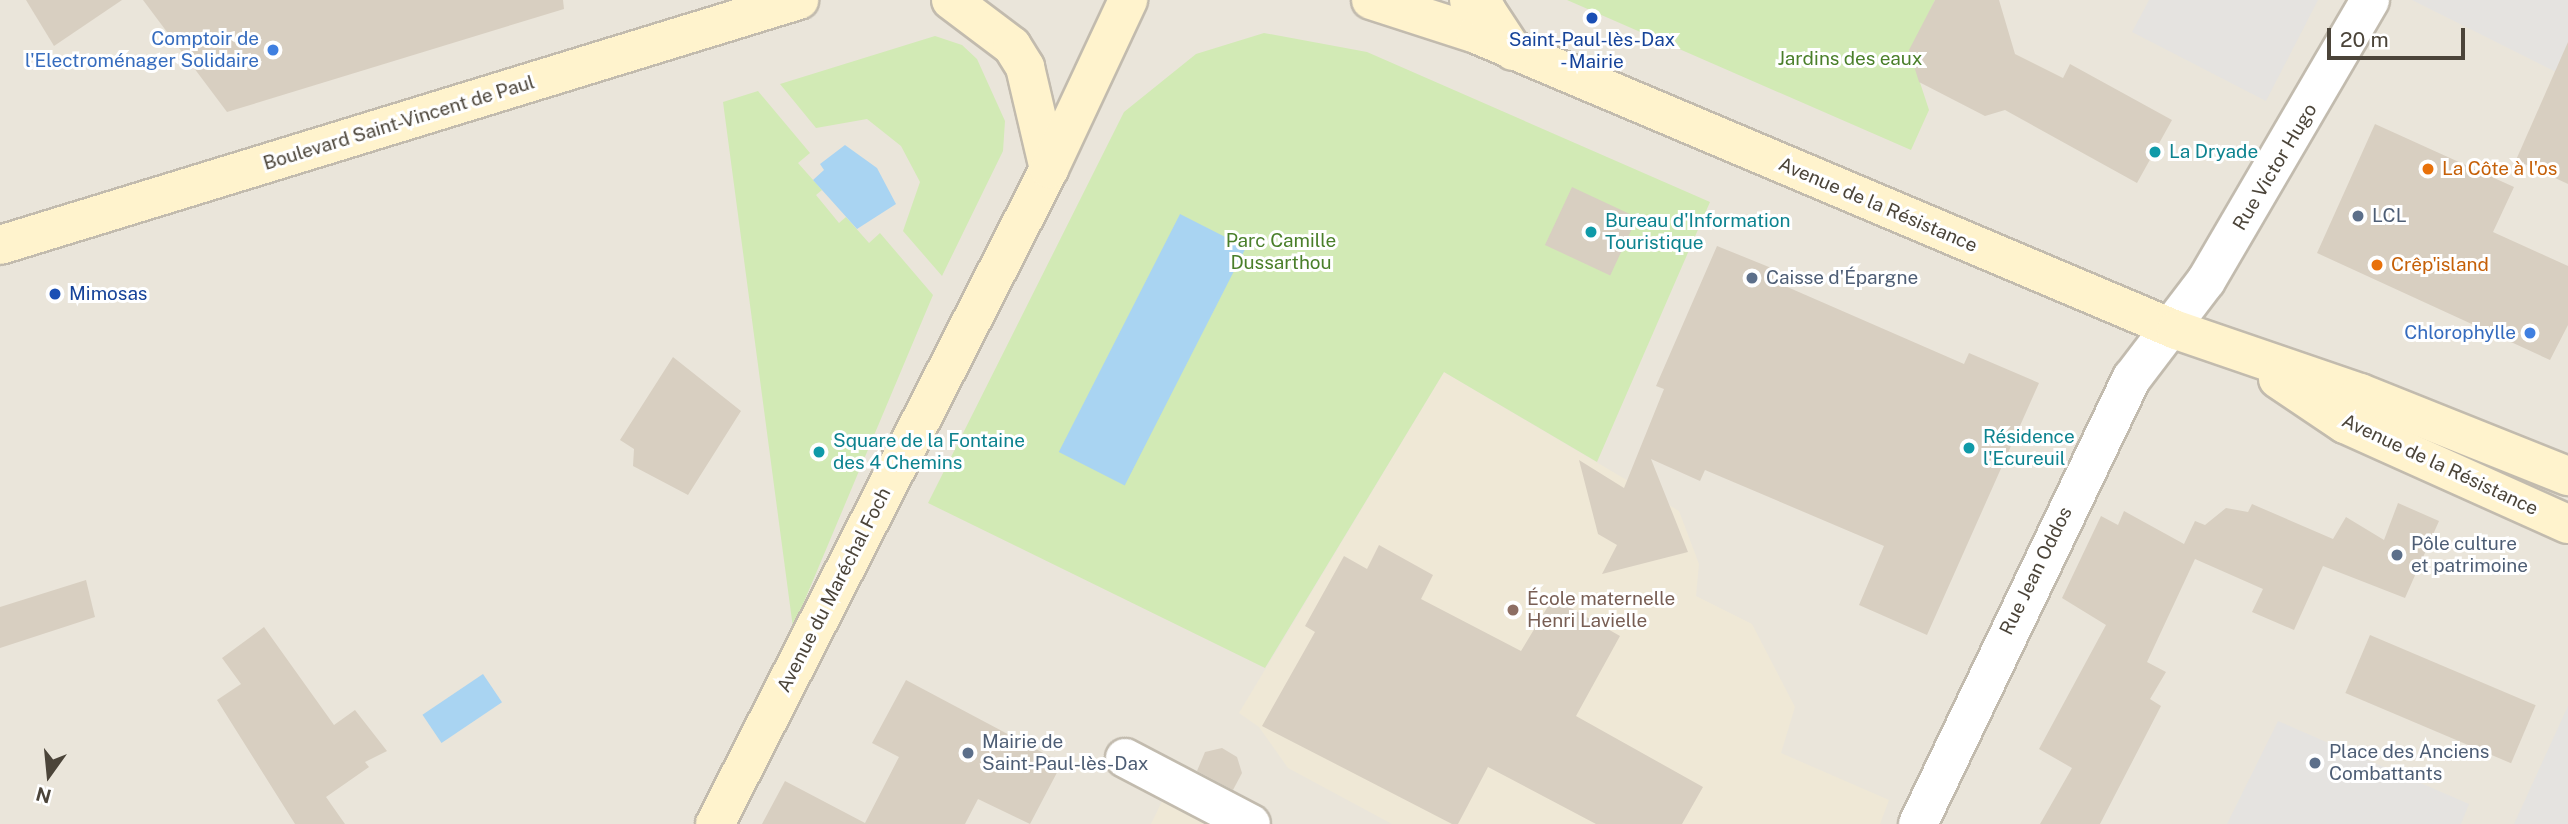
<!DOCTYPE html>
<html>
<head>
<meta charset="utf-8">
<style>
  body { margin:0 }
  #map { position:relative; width:2568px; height:824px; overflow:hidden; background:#f6f3ec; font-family:"Public Sans",sans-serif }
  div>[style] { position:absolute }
  .residential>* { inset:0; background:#eae5da; transform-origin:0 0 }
  .education>* { inset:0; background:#efe8d6 }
  .green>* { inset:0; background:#d2eab5 }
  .parking>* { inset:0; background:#e5e3e0 }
  .water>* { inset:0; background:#a9d4f2; transform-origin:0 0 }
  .building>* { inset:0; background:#d8cfc1; transform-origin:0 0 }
  .roads { filter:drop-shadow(2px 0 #c2bbae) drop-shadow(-2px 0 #c2bbae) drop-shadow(0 2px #c2bbae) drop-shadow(0 -2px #c2bbae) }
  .street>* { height:38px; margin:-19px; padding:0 19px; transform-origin:19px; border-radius:19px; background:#fff }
  .secondary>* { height:38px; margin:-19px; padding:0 19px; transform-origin:19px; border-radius:19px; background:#fff3cd }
  .dots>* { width:19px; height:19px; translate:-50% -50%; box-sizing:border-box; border:4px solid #fff; border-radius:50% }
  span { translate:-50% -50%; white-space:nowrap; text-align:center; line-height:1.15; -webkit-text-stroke:6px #fff; paint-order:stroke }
  .shop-label { font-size:19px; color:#366cbe }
  .right { translate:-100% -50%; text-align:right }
  .transit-label { font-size:19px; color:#164399 }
  .left { translate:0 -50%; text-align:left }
  .park-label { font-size:19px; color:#4a7f2a }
  .street-label { font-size:19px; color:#4b4439 }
  .culture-label { font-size:19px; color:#0d838f }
  .food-label { font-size:19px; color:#c56008 }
  .service-label { font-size:19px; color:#4e5e75 }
  .education-label { font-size:19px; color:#785e54 }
  .north { position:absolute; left:14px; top:740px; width:70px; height:70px; -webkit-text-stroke:5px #fff; paint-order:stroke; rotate:195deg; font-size:19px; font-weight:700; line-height:28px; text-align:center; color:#4b4439 }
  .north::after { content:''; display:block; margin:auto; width:24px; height:32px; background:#4b4439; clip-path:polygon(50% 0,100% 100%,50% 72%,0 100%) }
  .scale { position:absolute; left:2327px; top:28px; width:138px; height:32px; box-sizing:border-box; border:4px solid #4b4439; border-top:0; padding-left:9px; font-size:21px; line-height:24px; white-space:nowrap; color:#4b4439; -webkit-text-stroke:5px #fff; paint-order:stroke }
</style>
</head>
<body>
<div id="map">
  <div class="residential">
    <div style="left:0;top:0;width:2568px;height:824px"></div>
  </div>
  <div class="education">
    <div style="clip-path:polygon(1444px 372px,1679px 511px,1699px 564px,1696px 596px,1752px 624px,1795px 707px,1781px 753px,1889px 800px,1880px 824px,1392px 824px,1288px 768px,1259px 727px,1239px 713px)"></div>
    <div style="clip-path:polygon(1166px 793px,1225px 824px,1151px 824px)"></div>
  </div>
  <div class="green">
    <div style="clip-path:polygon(1567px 0,1935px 0,1910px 52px,1929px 110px,1911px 150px)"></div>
    <div style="clip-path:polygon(1264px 33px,1367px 52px,1710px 202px,1597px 462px,1444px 372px,1265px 668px,928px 503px,1124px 112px,1196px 54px)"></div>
    <div style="clip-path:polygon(935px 36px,962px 45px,977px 59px,1005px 121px,1003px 151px,942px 276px,903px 231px,920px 182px,901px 146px,867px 119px,816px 128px,780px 84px)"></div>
    <div style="clip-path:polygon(758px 91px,810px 153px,798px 163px,822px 190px,816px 195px,839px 223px,846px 217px,869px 243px,880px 233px,933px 295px,793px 628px,723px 102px)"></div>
  </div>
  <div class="parking">
    <div style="clip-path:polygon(2149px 0,2318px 0,2266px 101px,2132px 32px)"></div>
    <div style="clip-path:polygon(2412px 0,2568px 0,2568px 78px)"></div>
    <div style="clip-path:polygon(2568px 706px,2568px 824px,2514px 824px)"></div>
    <div style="clip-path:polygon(2278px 721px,2469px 804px,2461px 824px,2227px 824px)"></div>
  </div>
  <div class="water">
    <div style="clip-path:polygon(845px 145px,877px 168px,896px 204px,857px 229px,813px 180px,824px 170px,820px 164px)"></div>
    <div style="left:1180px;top:214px;width:74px;height:267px;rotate:27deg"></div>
    <div style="left:483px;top:674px;width:34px;height:73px;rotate:56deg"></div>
  </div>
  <div class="building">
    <div style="clip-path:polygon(26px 0,122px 0,54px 46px)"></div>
    <div style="clip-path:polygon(143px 0,563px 0,564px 9px,227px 112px)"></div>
    <div style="clip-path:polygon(1935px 0,1999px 0,2015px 54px,2063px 78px,2070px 64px,2172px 120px,2137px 183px,2005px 110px,1985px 116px,1919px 82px,1909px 50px)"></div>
    <div style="clip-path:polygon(2568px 42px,2568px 184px,2516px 160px)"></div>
    <div style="clip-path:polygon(2375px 124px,2514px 187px,2493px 232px,2568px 266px,2568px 325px,2550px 360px,2317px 253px)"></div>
    <div style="left:1572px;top:187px;width:72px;height:64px;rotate:25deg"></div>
    <div style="clip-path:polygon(1717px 246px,1789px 275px,1785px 286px,1964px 364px,1969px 353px,2039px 383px,1927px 635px,1859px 605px,1884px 546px,1705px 470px,1700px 481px,1651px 459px,1688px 552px,1602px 574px,1617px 545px,1598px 534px,1579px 460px,1624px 488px,1664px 389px,1656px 386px)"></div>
    <div style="clip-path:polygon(673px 357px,741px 411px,688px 495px,633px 466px,634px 449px,620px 440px)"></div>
    <div style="clip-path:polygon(2398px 503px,2439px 521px,2405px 598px,2323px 566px,2294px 630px,2252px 612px,2263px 589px,2195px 559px,2147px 662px,2166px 672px,2150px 699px,2161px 706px,2100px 824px,2040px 824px,2072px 768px,2039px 749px,2106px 625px,2062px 598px,2101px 516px,2118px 525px,2124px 511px,2184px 544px,2195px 521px,2205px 525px,2226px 508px,2248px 512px,2252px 504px,2333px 539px,2346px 517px,2384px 540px)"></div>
    <div style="clip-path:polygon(1379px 545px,1433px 575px,1421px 599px,1521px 651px,1553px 598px,1620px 636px,1576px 716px,1703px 787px,1682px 824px,1596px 824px,1488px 767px,1458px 824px,1452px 824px,1262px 726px,1315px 632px,1305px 626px,1344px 556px,1367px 569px)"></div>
    <div style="clip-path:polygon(86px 580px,95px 617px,0 648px,0 607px)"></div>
    <div style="clip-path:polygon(264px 627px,334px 725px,355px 710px,387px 751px,365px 762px,369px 767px,326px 797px,345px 824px,295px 824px,217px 700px,241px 684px,222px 658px)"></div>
    <div style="left:2370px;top:635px;width:180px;height:63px;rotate:23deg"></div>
    <div style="clip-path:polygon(906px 680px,1062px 763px,1030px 824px,978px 799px,965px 824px,762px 824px,785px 781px,865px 823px,899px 757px,872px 743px)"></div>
    <div style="clip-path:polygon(1222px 748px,1237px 757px,1242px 773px,1233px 790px,1197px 771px,1205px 752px)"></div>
  </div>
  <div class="roads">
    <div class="street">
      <div style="left:1125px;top:758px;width:142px;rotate:27.6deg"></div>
      <div style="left:1918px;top:824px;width:495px;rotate:-64.4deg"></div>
      <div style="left:2132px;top:378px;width:122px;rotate:-52.7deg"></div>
      <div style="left:2206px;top:281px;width:325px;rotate:-59.7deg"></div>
    </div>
    <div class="secondary">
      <div style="left:951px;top:0;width:76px;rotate:37deg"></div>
      <div style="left:1012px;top:46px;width:25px;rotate:58deg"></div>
      <div style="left:1025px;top:67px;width:105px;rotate:76.8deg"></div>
      <div style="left:1371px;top:0;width:110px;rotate:17.9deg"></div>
      <div style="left:1476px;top:34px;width:760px;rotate:22.92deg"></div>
      <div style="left:2176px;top:330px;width:194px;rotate:18.9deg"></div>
      <div style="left:2360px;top:393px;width:224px;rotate:21.8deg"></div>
      <div style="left:1469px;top:0;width:20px;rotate:30deg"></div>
      <div style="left:1486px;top:10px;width:49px;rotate:56.6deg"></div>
      <div style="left:0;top:245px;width:836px;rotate:-17.05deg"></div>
      <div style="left:2278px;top:379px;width:81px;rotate:33.9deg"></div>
      <div style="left:2345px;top:424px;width:244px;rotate:24.2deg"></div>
      <div style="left:715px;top:824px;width:735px;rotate:-62.98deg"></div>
      <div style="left:1049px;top:169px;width:187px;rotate:-64.9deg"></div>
    </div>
  </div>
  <div class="dots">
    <div style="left:1592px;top:18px;background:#1a4fb4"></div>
    <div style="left:273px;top:50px;background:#3f7fe0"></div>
    <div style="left:2155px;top:152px;background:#0f9aa8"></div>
    <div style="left:2428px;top:169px;background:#e8710a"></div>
    <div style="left:2358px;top:216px;background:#5c6f8a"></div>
    <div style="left:1591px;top:232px;background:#0f9aa8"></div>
    <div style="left:2377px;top:265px;background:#e8710a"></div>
    <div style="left:1752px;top:278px;background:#5c6f8a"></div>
    <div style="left:55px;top:294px;background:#1a4fb4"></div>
    <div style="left:2530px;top:333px;background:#3f7fe0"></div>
    <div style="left:1969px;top:448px;background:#0f9aa8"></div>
    <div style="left:819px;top:452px;background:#0f9aa8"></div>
    <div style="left:2397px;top:555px;background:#5c6f8a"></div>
    <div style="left:1513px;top:610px;background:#8d6e63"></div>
    <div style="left:968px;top:753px;background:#5c6f8a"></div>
    <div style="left:2315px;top:763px;background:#5c6f8a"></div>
  </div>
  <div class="shop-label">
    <span class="right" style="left:259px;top:50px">Comptoir de<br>l'Electroménager Solidaire</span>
    <span class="right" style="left:2516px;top:333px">Chlorophylle</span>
  </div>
  <div class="transit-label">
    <span style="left:1592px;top:51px">Saint-Paul-lès-Dax<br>- Mairie</span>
    <span class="left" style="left:69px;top:294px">Mimosas</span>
  </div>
  <div class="park-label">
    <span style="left:1850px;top:59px">Jardins des eaux</span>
    <span style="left:1281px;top:252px">Parc Camille<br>Dussarthou</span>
  </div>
  <div class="street-label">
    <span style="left:399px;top:123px;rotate:-17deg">Boulevard Saint-Vincent de Paul</span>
    <span style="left:2275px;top:167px;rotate:-59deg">Rue Victor Hugo</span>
    <span style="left:1878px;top:205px;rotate:23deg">Avenue de la Résistance</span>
    <span style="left:2440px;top:465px;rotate:25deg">Avenue de la Résistance</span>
    <span style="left:2036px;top:571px;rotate:-64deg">Rue Jean Oddos</span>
    <span style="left:834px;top:590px;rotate:-63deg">Avenue du Maréchal Foch</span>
  </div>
  <div class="culture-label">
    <span class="left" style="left:2169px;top:152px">La Dryade</span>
    <span class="left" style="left:1605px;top:232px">Bureau d'Information<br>Touristique</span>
    <span class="left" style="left:1983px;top:448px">Résidence<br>l'Ecureuil</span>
    <span class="left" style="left:833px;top:452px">Square de la Fontaine<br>des 4 Chemins</span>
  </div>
  <div class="food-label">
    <span class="left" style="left:2442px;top:169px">La Côte à l'os</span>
    <span class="left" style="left:2391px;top:265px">Crêp'island</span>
  </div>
  <div class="service-label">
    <span class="left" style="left:2372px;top:216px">LCL</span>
    <span class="left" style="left:1766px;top:278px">Caisse d'Épargne</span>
    <span class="left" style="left:2411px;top:555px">Pôle culture<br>et patrimoine</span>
    <span class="left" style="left:982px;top:753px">Mairie de<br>Saint-Paul-lès-Dax</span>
    <span class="left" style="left:2329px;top:763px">Place des Anciens<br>Combattants</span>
  </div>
  <div class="education-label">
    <span class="left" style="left:1527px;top:610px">École maternelle<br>Henri Lavielle</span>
  </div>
  <div class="north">N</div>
  <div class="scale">20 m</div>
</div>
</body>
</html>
